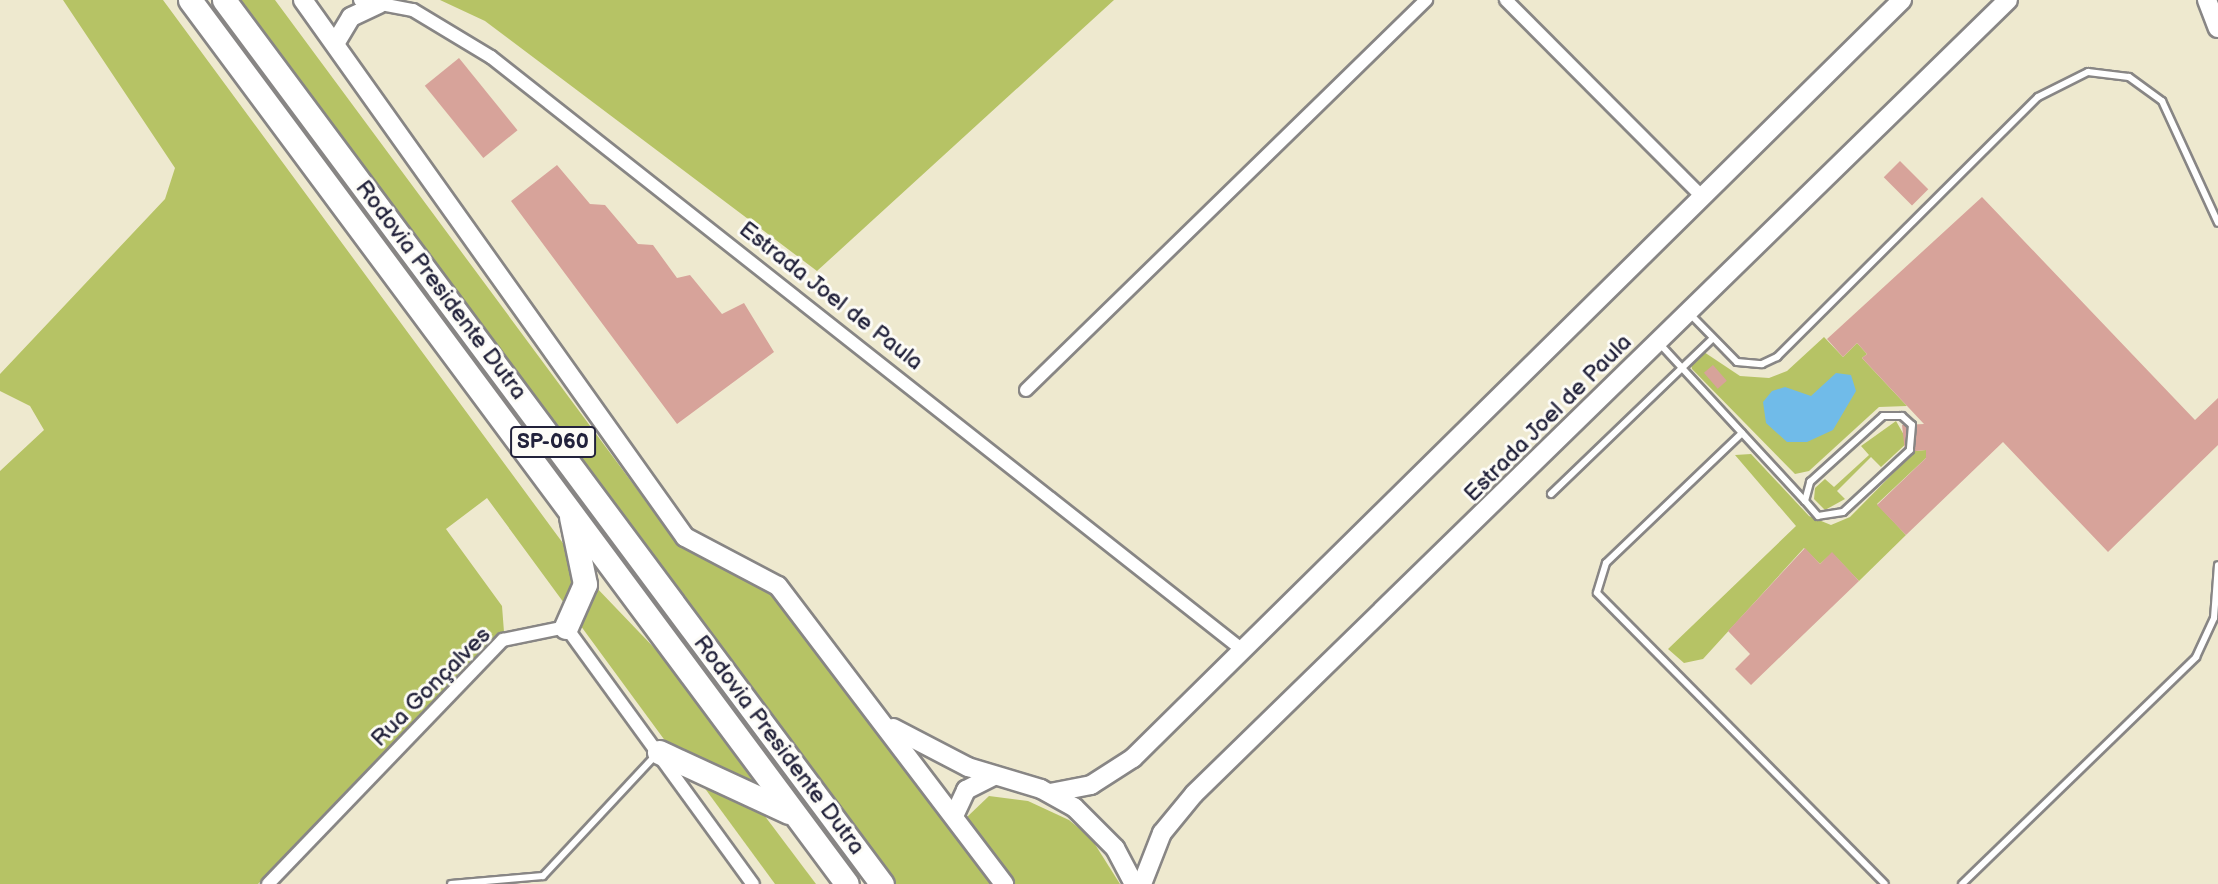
<!DOCTYPE html>
<html>
<head>
<meta charset="utf-8">
<style>
  body { margin:0 }
  #map { position:relative; width:2218px; height:884px; overflow:hidden; background:#eee9cf; font-family:"Balsamiq Sans",sans-serif }
  div>[style] { position:absolute }
  .green>* { inset:0; background:#b6c365 }
  .water>* { inset:0; background:#70bbe9 }
  .building>* { inset:0; background:#d7a39a; transform-origin:0 0 }
  .roads { filter:drop-shadow(2px 0 #888685) drop-shadow(-2px 0 #888685) drop-shadow(0 2px #888685) drop-shadow(0 -2px #888685) }
  .lane>* { height:6px; margin:-3px; padding:0 3px; transform-origin:3px; border-radius:3px; background:#fff }
  .street>* { height:12px; margin:-6px; padding:0 6px; transform-origin:6px; border-radius:6px; background:#fff }
  .secondary>* { height:18px; margin:-9px; padding:0 9px; transform-origin:9px; border-radius:9px; background:#fff }
  .highway>* { height:23px; margin:-11.5px; padding:0 11.5px; transform-origin:11.5px; border-radius:11.5px; background:#fff }
  span { translate:-50% -50%; white-space:nowrap; text-align:center; line-height:1.15; -webkit-text-stroke:6px #fdfcf7; paint-order:stroke }
  .shield-label span { padding:2px 5px; background:#fdfcf7; border:2px solid; border-radius:5px; -webkit-text-stroke-width:0 }
  .shield-label { font-size:21px; color:#22223b; font-weight:700 }
  .street-label { font-size:23px; color:#22223b }
</style>
</head>
<body>
<div id="map">
  <div class="green">
    <div style="clip-path:polygon(63px 0,163px 0,593px 584px,662px 656px,754px 782px,666px 742px,487px 498px,446px 529px,502px 606px,504px 632px,258px 884px,0 884px,0 471px,44px 430px,30px 406px,0 391px,0 374px,165px 199px,175px 168px)"></div>
    <div style="clip-path:polygon(241px 0,275px 0,662px 523px,693px 551px,756px 582px,782px 605px,995px 884px,892px 884px)"></div>
    <div style="clip-path:polygon(440px 0,1114px 0,817px 271px,485px 21px)"></div>
    <div style="clip-path:polygon(1824px 337px,1843px 357px,1857px 343px,1867px 354px,1862px 358px,1907px 406px,1879px 407px,1809px 471px,1795px 474px,1692px 369px,1690px 360px,1704px 352px,1740px 376px,1769px 378px,1787px 371px)"></div>
    <div style="clip-path:polygon(1896px 421px,1908px 442px,1881px 467px,1871px 457px,1837px 491px,1845px 499px,1825px 510px,1814px 499px,1815px 488px,1825px 479px,1834px 487px,1869px 455px,1861px 446px)"></div>
    <div style="clip-path:polygon(1926px 450px,1926px 458px,1877px 504px,1906px 535px,1859px 581px,1832px 553px,1820px 564px,1804px 548px,1703px 659px,1684px 663px,1668px 649px,1796px 526px,1735px 455px,1751px 454px,1809px 516px,1831px 525px,1850px 517px,1915px 451px)"></div>
    <div style="clip-path:polygon(698px 779px,761px 811px,816px 884px,775px 884px)"></div>
    <div style="clip-path:polygon(989px 796px,1028px 801px,1069px 820px,1091px 838px,1120px 884px,1015px 884px,967px 817px)"></div>
  </div>
  <div class="water">
    <div style="clip-path:polygon(1836px 373px,1851px 375px,1856px 391px,1833px 430px,1807px 442px,1787px 442px,1766px 423px,1763px 402px,1772px 391px,1785px 387px,1811px 396px)"></div>
  </div>
  <div class="building">
    <div style="left:459px;top:58px;width:93px;height:44px;rotate:51deg"></div>
    <div style="left:1900px;top:161px;width:40px;height:23px;rotate:45deg"></div>
    <div style="clip-path:polygon(557px 165px,590px 204px,605px 205px,638px 244px,653px 245px,677px 278px,690px 275px,722px 314px,744px 303px,774px 352px,677px 424px,511px 201px)"></div>
    <div style="clip-path:polygon(1982px 197px,2195px 420px,2218px 398px,2218px 445px,2108px 552px,2003px 442px,1906px 535px,1877px 505px,1926px 458px,1926px 450px,1905px 452px,1902px 425px,1924px 424px,1862px 358px,1867px 354px,1857px 343px,1843px 357px,1827px 339px)"></div>
    <div style="left:1713px;top:365px;width:21px;height:12px;rotate:49deg"></div>
    <div style="clip-path:polygon(1805px 548px,1820px 564px,1832px 552px,1859px 581px,1751px 685px,1735px 669px,1750px 654px,1728px 631px)"></div>
  </div>
  <div class="roads">
    <div class="lane">
      <div style="left:1690px;top:314px;width:67px;rotate:45.6deg"></div>
      <div style="left:1737px;top:362px;width:25px;rotate:5deg"></div>
      <div style="left:1762px;top:364px;width:17px;rotate:-25deg"></div>
      <div style="left:1777px;top:357px;width:368px;rotate:-44.9deg"></div>
      <div style="left:2038px;top:97px;width:56px;rotate:-26.6deg"></div>
      <div style="left:2088px;top:72px;width:41px;rotate:7deg"></div>
      <div style="left:2129px;top:77px;width:41px;rotate:36deg"></div>
      <div style="left:2162px;top:101px;width:134px;rotate:65.3deg"></div>
      <div style="left:1659px;top:343px;width:215px;rotate:47.3deg"></div>
      <div style="left:1883px;top:416px;width:19px"></div>
      <div style="left:1902px;top:416px;width:13px;rotate:42deg"></div>
      <div style="left:1912px;top:425px;width:25px;rotate:95deg"></div>
      <div style="left:1910px;top:450px;width:91px;rotate:137.2deg"></div>
      <div style="left:1843px;top:512px;width:25px;rotate:171deg"></div>
      <div style="left:1818px;top:516px;width:20px;rotate:-131deg"></div>
      <div style="left:1805px;top:501px;width:20px;rotate:-75deg"></div>
      <div style="left:1810px;top:482px;width:98px;rotate:-42.1deg"></div>
      <div style="left:1742px;top:433px;width:188px;rotate:136.3deg"></div>
      <div style="left:1606px;top:563px;width:31px;rotate:107deg"></div>
      <div style="left:1597px;top:593px;width:409px;rotate:45.3deg"></div>
      <div style="left:1551px;top:494px;width:223px;rotate:-43.9deg"></div>
      <div style="left:451px;top:884px;width:92px;rotate:-5deg"></div>
      <div style="left:543px;top:876px;width:164px;rotate:-47deg"></div>
      <div style="left:1962px;top:884px;width:326px;rotate:-44.1deg"></div>
      <div style="left:2196px;top:657px;width:43px;rotate:-65.2deg"></div>
      <div style="left:2214px;top:618px;width:53px;rotate:-85.7deg"></div>
    </div>
    <div class="street">
      <div style="left:360px;top:0;width:54px;rotate:10.7deg"></div>
      <div style="left:413px;top:10px;width:91px;rotate:31.1deg"></div>
      <div style="left:491px;top:57px;width:954px;rotate:38.28deg"></div>
      <div style="left:1506px;top:0;width:275px;rotate:45.1deg"></div>
      <div style="left:1026px;top:390px;width:559px;rotate:-44.27deg"></div>
      <div style="left:268px;top:884px;width:339px;rotate:-46.1deg"></div>
      <div style="left:503px;top:640px;width:64px;rotate:-11.7deg"></div>
      <div style="left:566px;top:627px;width:318px;rotate:54deg"></div>
    </div>
    <div class="secondary">
      <div style="left:303px;top:0;width:659px;rotate:54.57deg"></div>
      <div style="left:685px;top:537px;width:105px;rotate:27.8deg"></div>
      <div style="left:778px;top:586px;width:374px;rotate:52.8deg"></div>
      <div style="left:2207px;top:0;width:30px;rotate:69deg"></div>
      <div style="left:336px;top:42px;width:29px;rotate:-59deg"></div>
      <div style="left:351px;top:17px;width:31px;rotate:-25deg"></div>
      <div style="left:893px;top:728px;width:85px;rotate:27.5deg"></div>
      <div style="left:968px;top:767px;width:76px;rotate:16.8deg"></div>
      <div style="left:1041px;top:789px;width:38px;rotate:29deg"></div>
      <div style="left:1074px;top:807px;width:58px;rotate:45deg"></div>
      <div style="left:1115px;top:848px;width:41px;rotate:62.2deg"></div>
      <div style="left:1050px;top:793px;width:42px;rotate:-11deg"></div>
      <div style="left:1091px;top:785px;width:50px;rotate:-32.7deg"></div>
      <div style="left:1133px;top:758px;width:1080px;rotate:-44.59deg"></div>
      <div style="left:954px;top:816px;width:29px;rotate:-65deg"></div>
      <div style="left:966px;top:790px;width:30px;rotate:-27deg"></div>
      <div style="left:1142px;top:884px;width:55px;rotate:-68.6deg"></div>
      <div style="left:1162px;top:833px;width:50px;rotate:-50.6deg"></div>
      <div style="left:1194px;top:794px;width:1137px;rotate:-44.29deg"></div>
    </div>
    <div class="highway">
      <div style="left:190px;top:0;width:1101px;rotate:53.38deg"></div>
      <div style="left:224px;top:0;width:1102px;rotate:53.34deg"></div>
      <div style="left:566px;top:627px;width:47px;rotate:-66.2deg"></div>
      <div style="left:585px;top:584px;width:68px;rotate:-101.8deg"></div>
      <div style="left:659px;top:752px;width:143px;rotate:24.8deg"></div>
    </div>
  </div>
  <div class="shield-label">
    <span style="left:553px;top:442px">SP-060</span>
  </div>
  <div class="street-label">
    <span style="left:441px;top:290px;rotate:53deg">Rodovia Presidente Dutra</span>
    <span style="left:831px;top:296px;rotate:38deg">Estrada Joel de Paula</span>
    <span style="left:1548px;top:418px;rotate:-45deg">Estrada Joel de Paula</span>
    <span style="left:431px;top:687px;rotate:-45deg">Rua Gonçalves</span>
    <span style="left:779px;top:745px;rotate:53deg">Rodovia Presidente Dutra</span>
  </div>
</div>
</body>
</html>
